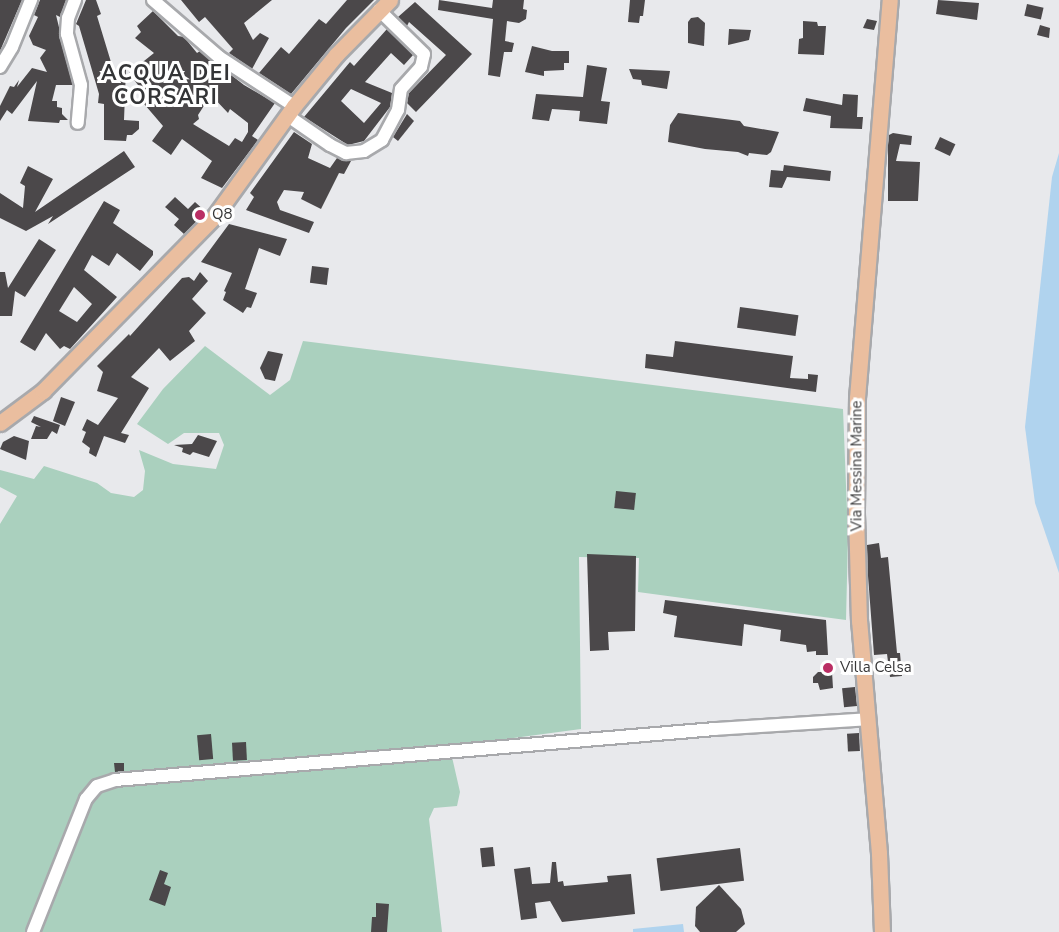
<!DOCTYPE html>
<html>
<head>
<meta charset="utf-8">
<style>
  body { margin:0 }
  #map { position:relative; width:1059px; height:932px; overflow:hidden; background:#e8e9ec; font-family:"Nunito Sans",sans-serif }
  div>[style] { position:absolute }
  .green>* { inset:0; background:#aad0be }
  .water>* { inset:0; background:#b0d3ee }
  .building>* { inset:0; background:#4b484a; transform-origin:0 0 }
  .roads { filter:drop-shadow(2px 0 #a8a9ac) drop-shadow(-2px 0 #a8a9ac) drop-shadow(0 2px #a8a9ac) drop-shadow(0 -2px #a8a9ac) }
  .minor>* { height:12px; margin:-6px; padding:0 6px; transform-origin:6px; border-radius:6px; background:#fff }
  .major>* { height:15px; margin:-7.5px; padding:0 7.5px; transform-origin:7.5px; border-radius:7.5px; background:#eabe9f }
  .dots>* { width:16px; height:16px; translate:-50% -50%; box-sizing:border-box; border:3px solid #fff; border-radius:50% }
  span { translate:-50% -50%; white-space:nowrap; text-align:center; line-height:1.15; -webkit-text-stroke:6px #fff; paint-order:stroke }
  .poi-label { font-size:15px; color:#373738 }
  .left { translate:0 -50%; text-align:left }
  .street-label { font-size:15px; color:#373738 }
  .district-label { font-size:21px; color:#333436; font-weight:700; letter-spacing:1.5px }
</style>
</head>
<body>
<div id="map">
  <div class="green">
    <div style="clip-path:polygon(303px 341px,843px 409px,848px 536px,846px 620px,638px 592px,639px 558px,579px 557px,581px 729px,454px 746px,452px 757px,460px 792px,457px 806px,434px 808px,429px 819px,442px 932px,0 932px,0 524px,17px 496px,0 487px,0 470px,34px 479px,44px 466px,97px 483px,111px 493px,134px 497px,143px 490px,145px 471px,139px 450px,173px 464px,216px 469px,224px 445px,219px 433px,184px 433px,168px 444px,137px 424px,163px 389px,205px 346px,270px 395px,290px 380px)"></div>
  </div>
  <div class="water">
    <div style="clip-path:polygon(1059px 153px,1059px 573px,1035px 503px,1025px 427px,1052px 177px)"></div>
    <div style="clip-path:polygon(683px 924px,684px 932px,633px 932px,633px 929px)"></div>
  </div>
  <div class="building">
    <div style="clip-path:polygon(0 0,22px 0,0 51px)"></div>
    <div style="clip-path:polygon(40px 0,66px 0,60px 17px,56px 15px,73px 85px,56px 85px,52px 101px,57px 101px,57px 107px,62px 108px,62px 114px,68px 120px,60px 120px,59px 123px,28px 121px,37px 81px,12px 114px,7px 110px,0 121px,0 106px,10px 86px,14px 87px,19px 80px,17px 87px,32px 68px,47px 72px,40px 58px,46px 50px,33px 45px,29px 36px,38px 17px,34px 15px)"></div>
    <div style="clip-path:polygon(86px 0,96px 0,101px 14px,97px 16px,114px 72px,126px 69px,124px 120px,139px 121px,139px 129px,132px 135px,127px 135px,126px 141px,104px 140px,104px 104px,98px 103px,99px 94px,79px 26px,76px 24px)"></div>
    <div style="clip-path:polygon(181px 0,272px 0,244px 23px,253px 40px,260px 33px,269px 38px,252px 69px,229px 53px,233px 49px,205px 17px,199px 22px)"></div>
    <div style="clip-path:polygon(347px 0,374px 0,346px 28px,291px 94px,259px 73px,281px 47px,289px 54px,319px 19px,326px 24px)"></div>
    <div style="clip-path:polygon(439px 0,492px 8px,493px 0,524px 0,523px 9px,527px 10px,526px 19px,519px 23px,507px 21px,505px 41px,514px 43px,512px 52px,504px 52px,500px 77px,488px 75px,493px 19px,438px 10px)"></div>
    <div style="clip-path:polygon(630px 0,645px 0,643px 16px,640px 16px,639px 23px,628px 22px)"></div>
    <div style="clip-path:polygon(938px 0,979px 3px,977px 20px,936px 14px)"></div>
    <div style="clip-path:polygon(415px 2px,472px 54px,416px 112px,407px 103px,409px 93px,446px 55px,409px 22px,407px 26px,398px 17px)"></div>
    <div style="left:1027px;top:4px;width:17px;height:12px;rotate:13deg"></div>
    <div style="clip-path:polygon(evenodd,153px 11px,178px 36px,184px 37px,197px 53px,200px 51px,244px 85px,275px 103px,252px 136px,258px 140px,222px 188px,201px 178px,212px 161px,182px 139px,171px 155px,152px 141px,163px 126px,139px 98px,144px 93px,129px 73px,154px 53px,135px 38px,141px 32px,137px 26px,153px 11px,211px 95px,228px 113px,230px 109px,248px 123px,248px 132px,242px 142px,235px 138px,229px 146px,193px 124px,199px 119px,198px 115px,211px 95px)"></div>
    <div style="clip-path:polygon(698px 17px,705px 23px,704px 46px,688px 43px,688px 22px,691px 18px)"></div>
    <div style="clip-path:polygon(867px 19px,877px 21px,874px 30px,863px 28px)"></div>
    <div style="clip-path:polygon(803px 21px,817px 22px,818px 26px,826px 26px,824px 55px,798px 54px,799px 39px,803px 38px)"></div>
    <div style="clip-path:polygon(1040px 25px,1050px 28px,1049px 38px,1037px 35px)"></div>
    <div style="clip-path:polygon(evenodd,387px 29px,413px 55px,404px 65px,391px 53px,365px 82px,392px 93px,390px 107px,364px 141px,348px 145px,304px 117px,350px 62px,354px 66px,387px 29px,351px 89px,381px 103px,364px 123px,341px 101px,351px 89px)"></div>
    <div style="clip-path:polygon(729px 29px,751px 30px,749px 40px,728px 45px)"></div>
    <div style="clip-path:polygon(532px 46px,552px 51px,569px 51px,569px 63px,564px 63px,564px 70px,544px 71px,544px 76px,525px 72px)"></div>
    <div style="clip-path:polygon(587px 65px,607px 68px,601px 101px,610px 102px,607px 124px,579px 121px,580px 111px,552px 109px,549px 121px,532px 119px,536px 94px,583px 97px)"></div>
    <div style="clip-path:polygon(629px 69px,670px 71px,667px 89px,642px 85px,641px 80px,633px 79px)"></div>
    <div style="clip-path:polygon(843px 94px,858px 95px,857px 117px,863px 117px,862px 129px,830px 128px,831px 116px,803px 111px,806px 98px,842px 105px)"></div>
    <div style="clip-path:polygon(678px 113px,740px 121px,744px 126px,779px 132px,771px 152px,767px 155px,749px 153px,748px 156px,738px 152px,705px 149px,668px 142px,670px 125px)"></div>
    <div style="clip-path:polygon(407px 114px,414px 121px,398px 141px,393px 137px)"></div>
    <div style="clip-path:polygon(294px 132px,312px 144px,308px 158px,330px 168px,337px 158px,351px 161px,344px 174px,339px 173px,321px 209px,301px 199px,304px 192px,284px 190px,277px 202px,280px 210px,314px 222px,309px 233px,246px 210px,254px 197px,250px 193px)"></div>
    <div style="clip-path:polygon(893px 133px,912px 136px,911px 145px,900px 144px,896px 161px,920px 162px,918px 201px,888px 201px,888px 145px,889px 135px)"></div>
    <div style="left:940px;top:137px;width:17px;height:13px;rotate:25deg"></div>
    <div style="clip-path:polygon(124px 151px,135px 167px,48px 224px,53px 216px,26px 231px,0 218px,0 193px,23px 208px,25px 186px,20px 183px,28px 166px,53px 179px,35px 212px)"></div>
    <div style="clip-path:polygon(784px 165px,831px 171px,830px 181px,787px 177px,782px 188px,769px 187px,771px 170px,783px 171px)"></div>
    <div style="clip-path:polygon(175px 197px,188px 209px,195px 202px,206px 212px,184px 234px,174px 225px,179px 219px,165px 207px)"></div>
    <div style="clip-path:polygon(evenodd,104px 201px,120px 210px,113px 223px,153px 251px,153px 255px,140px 271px,117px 253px,109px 266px,92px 255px,84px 270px,117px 297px,70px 349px,64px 346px,60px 349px,46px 333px,35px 351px,20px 342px,104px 201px,74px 287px,92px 304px,77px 322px,59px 311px,74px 287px)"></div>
    <div style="clip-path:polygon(229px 224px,287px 239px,280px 256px,259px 248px,245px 289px,257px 293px,251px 308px,247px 307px,243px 313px,223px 300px,226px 292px,224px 291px,232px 273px,201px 262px)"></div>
    <div style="clip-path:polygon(39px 239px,56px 250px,25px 297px,15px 291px,12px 316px,0 316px,0 272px,5px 272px,8px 288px)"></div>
    <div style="left:312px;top:266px;width:17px;height:17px;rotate:7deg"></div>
    <div style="clip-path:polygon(200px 272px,208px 281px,192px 299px,206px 313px,189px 331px,195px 341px,170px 361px,159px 348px,131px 377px,149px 388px,121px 433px,129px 435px,125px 443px,104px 436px,96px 457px,89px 453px,90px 448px,82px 442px,86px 432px,82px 430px,87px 419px,98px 425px,118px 398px,97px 391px,103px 372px,97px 366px,129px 334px,130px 336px,182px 278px,189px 277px,194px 281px)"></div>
    <div style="left:740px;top:307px;width:59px;height:21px;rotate:8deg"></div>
    <div style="clip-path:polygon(675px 341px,793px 356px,790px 378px,808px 379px,808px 374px,818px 375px,816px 392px,645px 368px,646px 354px,673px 357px)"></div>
    <div style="clip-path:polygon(268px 351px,283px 354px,275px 381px,265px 379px,260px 368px)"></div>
    <div style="clip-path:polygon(61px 397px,75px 402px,65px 426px,53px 421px)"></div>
    <div style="clip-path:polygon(34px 416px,60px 425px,57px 434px,52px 431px,47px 439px,31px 439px,36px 426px,41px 427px,31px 422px)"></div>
    <div style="clip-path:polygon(198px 435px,217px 441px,209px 457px,193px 452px,190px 455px,182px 452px,183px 448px,174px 445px,192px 444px)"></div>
    <div style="clip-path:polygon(14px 436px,29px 441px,26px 460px,0 449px,3px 442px)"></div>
    <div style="left:616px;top:491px;width:20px;height:17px;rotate:6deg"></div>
    <div style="clip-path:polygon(879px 543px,881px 558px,888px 557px,897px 653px,900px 653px,902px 676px,890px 677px,887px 654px,874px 655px,868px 576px,867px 545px)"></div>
    <div style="clip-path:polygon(587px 554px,636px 556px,635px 631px,608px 632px,609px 650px,590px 651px)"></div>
    <div style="clip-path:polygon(665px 600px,826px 620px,828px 655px,816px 655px,816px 651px,807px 652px,806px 645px,780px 641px,781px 630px,744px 624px,742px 646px,674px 637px,677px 616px,663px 613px)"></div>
    <div style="clip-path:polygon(818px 672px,832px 672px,833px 688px,820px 690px,818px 683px,813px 683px,813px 677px)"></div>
    <div style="left:855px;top:687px;width:19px;height:13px;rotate:84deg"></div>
    <div style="left:859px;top:733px;width:18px;height:12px;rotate:87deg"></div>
    <div style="left:211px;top:734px;width:25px;height:14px;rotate:85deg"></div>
    <div style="left:246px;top:742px;width:18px;height:14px;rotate:87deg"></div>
    <div style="clip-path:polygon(114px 763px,124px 763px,124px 771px,115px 772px)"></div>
    <div style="left:493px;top:847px;width:19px;height:13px;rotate:84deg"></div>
    <div style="left:740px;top:848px;width:33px;height:84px;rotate:83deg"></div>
    <div style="clip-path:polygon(552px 862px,556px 862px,558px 882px,563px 881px,564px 886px,608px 882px,607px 876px,631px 874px,635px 914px,562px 922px,550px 901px,535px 903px,537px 918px,521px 920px,514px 869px,530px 867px,532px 884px,550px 883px)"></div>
    <div style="clip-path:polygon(160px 870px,168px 873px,164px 884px,171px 887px,165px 906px,149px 900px)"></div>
    <div style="clip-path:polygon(719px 885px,741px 909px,745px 924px,736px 932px,700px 932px,695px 926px,696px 907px)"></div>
    <div style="clip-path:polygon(376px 903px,389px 904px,387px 932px,371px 932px,372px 917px,376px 917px)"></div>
  </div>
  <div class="roads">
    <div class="minor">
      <div style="left:75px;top:0;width:19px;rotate:111deg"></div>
      <div style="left:68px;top:18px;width:16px;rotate:94deg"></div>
      <div style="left:67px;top:34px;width:53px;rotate:74.6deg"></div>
      <div style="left:81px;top:85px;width:38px;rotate:95deg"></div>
      <div style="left:153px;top:0;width:87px;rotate:40.8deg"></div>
      <div style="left:219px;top:57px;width:90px;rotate:33.2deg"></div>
      <div style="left:0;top:67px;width:23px;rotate:-59deg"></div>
      <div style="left:12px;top:47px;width:51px;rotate:-68deg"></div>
      <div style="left:288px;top:116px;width:51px;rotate:34.6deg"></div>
      <div style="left:330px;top:145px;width:18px;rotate:27deg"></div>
      <div style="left:346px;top:153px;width:18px;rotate:-6deg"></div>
      <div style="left:364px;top:151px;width:21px;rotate:-31deg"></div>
      <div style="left:382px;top:140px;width:34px;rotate:-62deg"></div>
      <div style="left:398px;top:110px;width:21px;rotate:-82deg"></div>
      <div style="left:401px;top:89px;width:30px;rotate:-48deg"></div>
      <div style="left:421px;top:67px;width:13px;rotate:-77deg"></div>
      <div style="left:424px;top:54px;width:63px;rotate:-135.6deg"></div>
      <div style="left:33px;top:932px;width:143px;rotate:-68.3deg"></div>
      <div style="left:86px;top:799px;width:17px;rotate:-50deg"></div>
      <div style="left:97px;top:786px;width:19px;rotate:-18deg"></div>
      <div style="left:115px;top:780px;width:602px;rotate:-4.86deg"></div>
      <div style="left:715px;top:729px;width:154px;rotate:-3.7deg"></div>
    </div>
    <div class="major">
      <div style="left:0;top:423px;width:54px;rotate:-36.7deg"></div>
      <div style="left:43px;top:391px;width:244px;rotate:-45.5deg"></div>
      <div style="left:214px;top:217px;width:137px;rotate:-54.2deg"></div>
      <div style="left:294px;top:106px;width:66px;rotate:-50.5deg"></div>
      <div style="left:336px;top:55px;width:77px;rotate:-45.5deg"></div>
      <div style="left:882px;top:932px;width:79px;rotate:-92.2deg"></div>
      <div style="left:879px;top:853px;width:233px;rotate:-94.9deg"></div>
      <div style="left:859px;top:621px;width:110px;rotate:-91.6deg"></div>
      <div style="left:856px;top:511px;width:113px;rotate:-89.5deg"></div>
      <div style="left:857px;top:398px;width:399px;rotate:-85.3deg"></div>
    </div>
  </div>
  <div class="dots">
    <div style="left:200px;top:215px;background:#ba2e64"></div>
    <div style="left:828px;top:668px;background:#ba2e64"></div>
  </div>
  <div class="poi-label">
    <span class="left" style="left:212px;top:215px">Q8</span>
    <span class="left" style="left:840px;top:668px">Villa Celsa</span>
  </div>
  <div class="street-label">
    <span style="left:857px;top:466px;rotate:-90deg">Via Messina Marine</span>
  </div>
  <div class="district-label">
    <span style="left:166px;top:85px">ACQUA DEI<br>CORSARI</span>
  </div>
</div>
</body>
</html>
